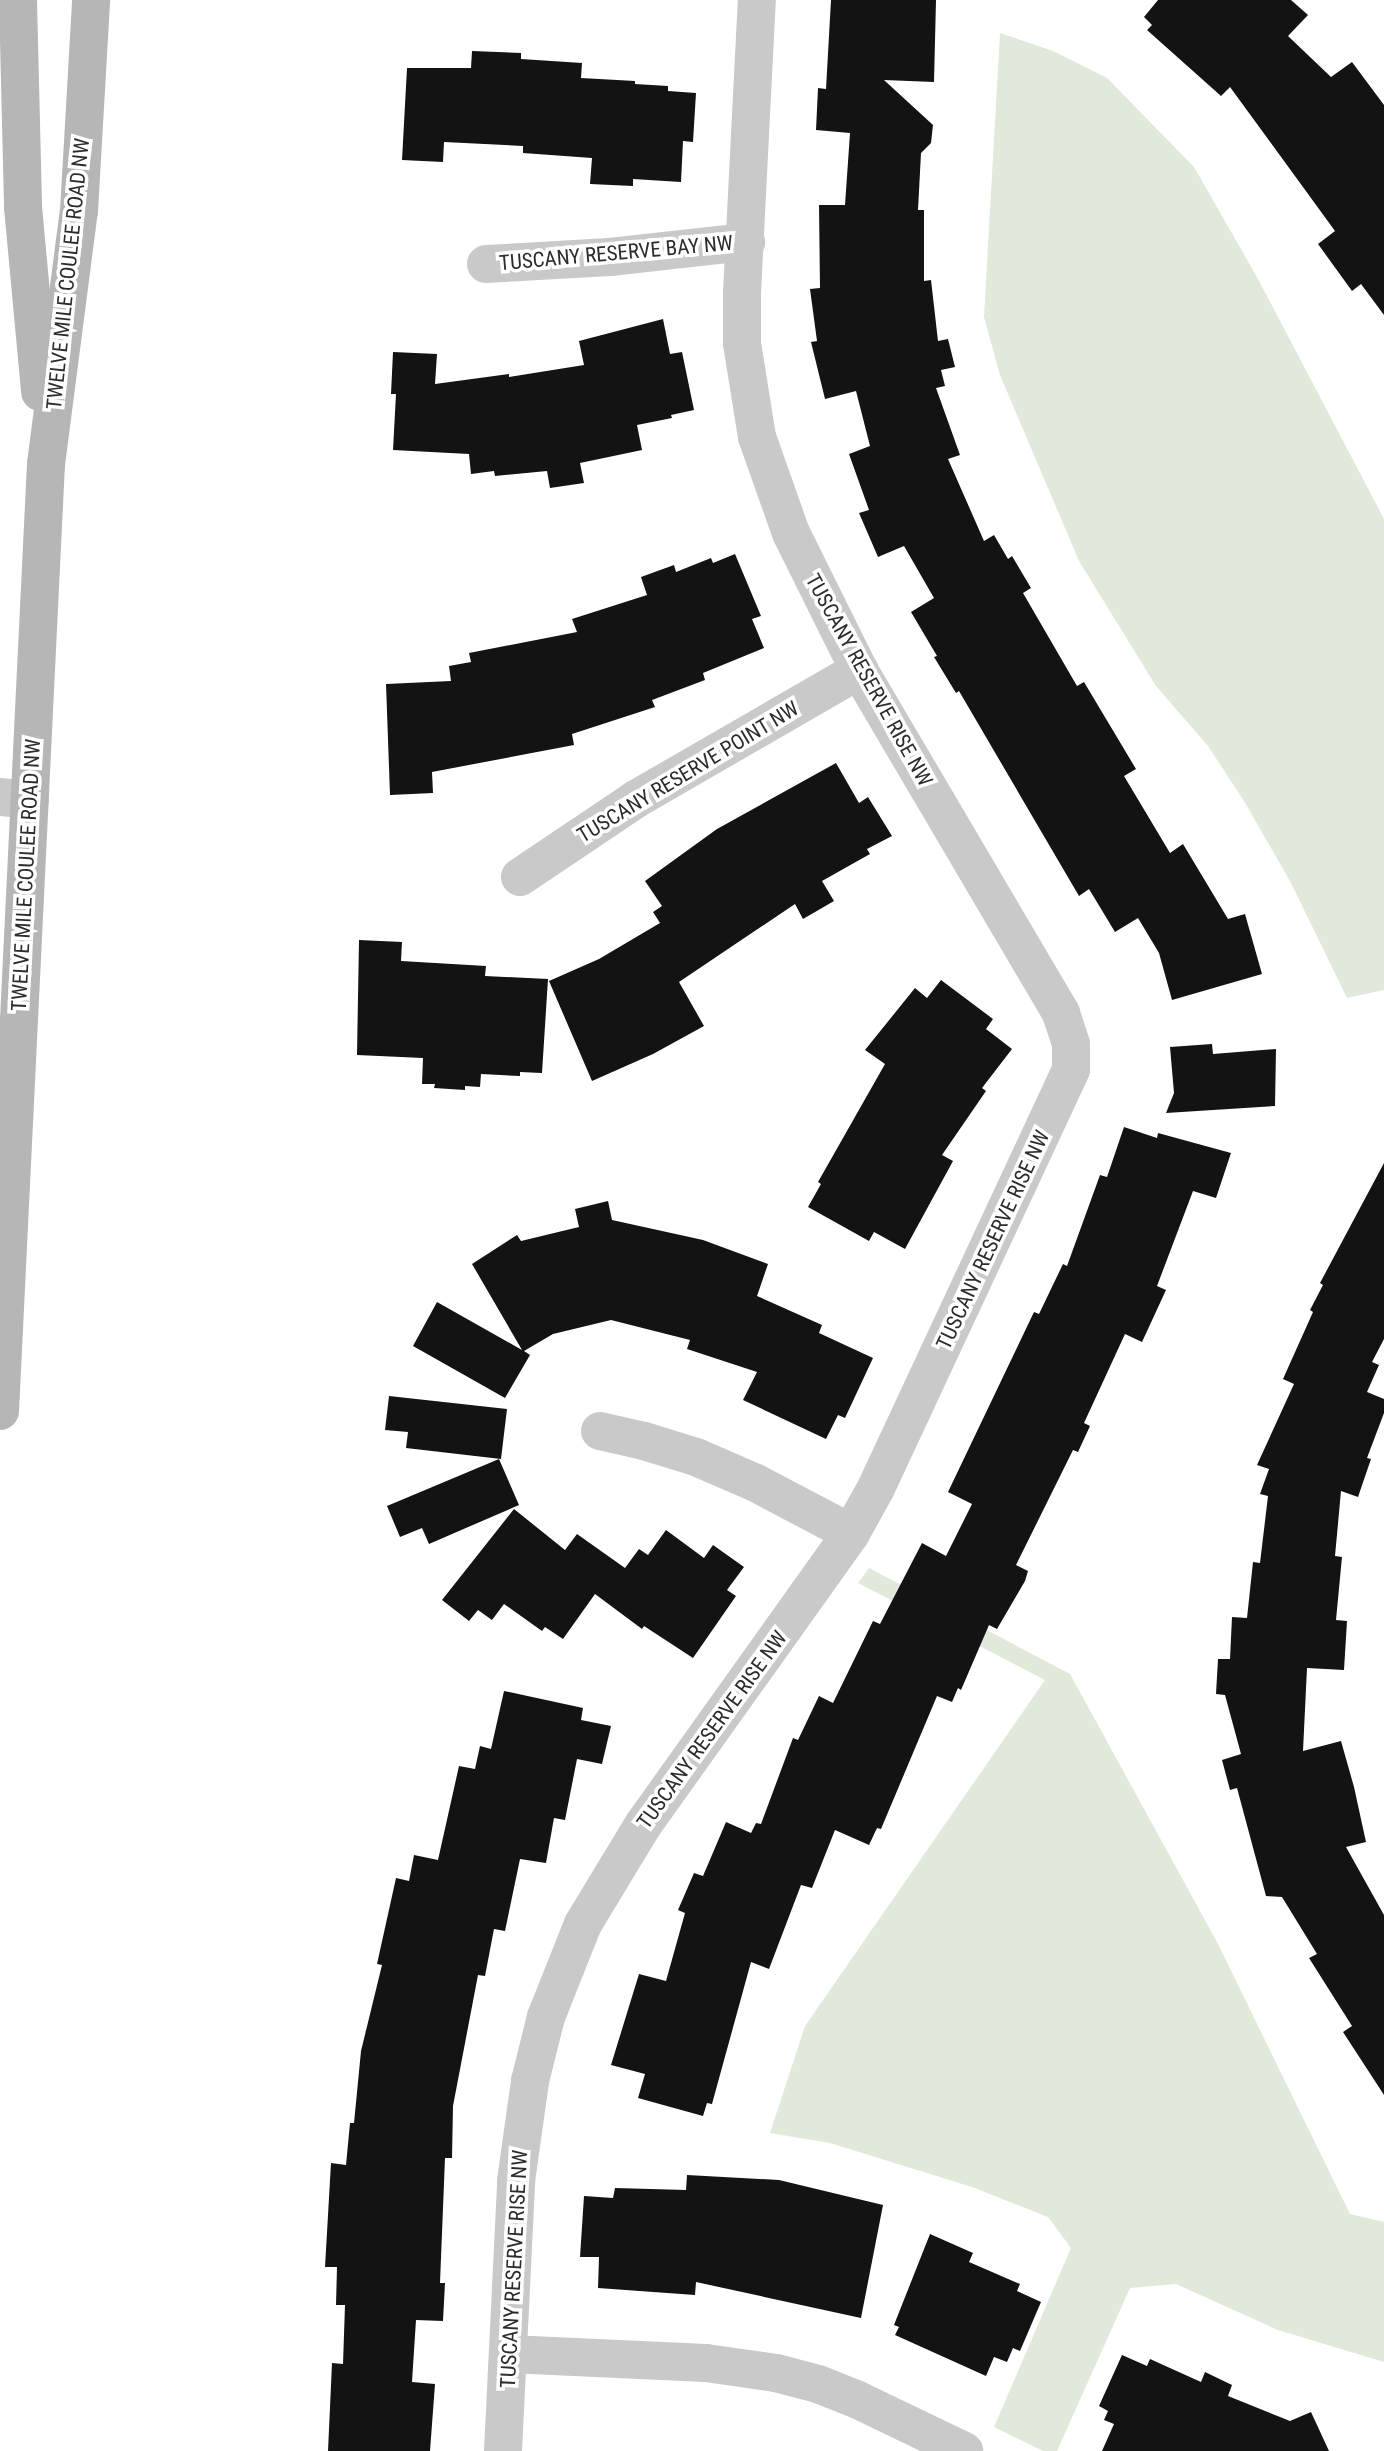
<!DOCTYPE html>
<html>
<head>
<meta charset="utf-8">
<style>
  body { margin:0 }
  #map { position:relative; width:1384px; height:2451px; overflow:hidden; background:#fff; font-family:"Roboto Condensed",sans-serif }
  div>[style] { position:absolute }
  .green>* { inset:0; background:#e0e9da }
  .building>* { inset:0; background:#131313 }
  .street>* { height:38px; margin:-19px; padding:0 19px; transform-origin:19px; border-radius:19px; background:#c9c9c9 }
  .secondary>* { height:38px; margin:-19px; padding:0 19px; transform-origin:19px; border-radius:19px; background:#b6b6b6 }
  span { translate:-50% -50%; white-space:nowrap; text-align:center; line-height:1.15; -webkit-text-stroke:7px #fff; paint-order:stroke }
  .street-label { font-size:21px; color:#2c2c2c }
</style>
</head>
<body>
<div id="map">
  <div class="green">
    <div style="clip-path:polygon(1000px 33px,1053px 51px,1107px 78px,1194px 167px,1258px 279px,1384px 519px,1384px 990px,1347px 998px,1291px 883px,1244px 801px,1208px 746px,1156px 686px,1079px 561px,1000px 375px,984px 317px)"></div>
    <div style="clip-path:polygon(869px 1568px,1070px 1674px,1217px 1942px,1350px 2214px,1384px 2222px,1384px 2362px,1278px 2330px,1176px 2284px,1130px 2288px,1057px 2451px,1043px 2451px,994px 2427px,1071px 2248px,1048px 2217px,972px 2187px,830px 2143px,770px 2133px,805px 2026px,1045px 1680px,858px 1583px)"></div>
  </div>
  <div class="building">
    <div style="clip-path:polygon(831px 0,936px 0,934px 82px,884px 80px,933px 125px,931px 143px,921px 153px,918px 210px,924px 210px,924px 281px,931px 280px,938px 341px,948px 339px,955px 367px,941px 370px,945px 386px,936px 388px,960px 455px,948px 459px,984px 541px,994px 535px,1008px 559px,1012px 556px,1031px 588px,1023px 593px,1077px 686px,1084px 682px,1136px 769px,1124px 776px,1170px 853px,1183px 844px,1228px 919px,1245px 914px,1262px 974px,1172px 1000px,1159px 953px,1138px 918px,1115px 932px,1089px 889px,1079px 896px,959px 691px,956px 693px,934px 657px,937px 656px,911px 612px,934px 598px,904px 546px,878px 557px,859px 513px,869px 510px,849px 454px,870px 446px,856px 391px,825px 399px,811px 342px,817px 341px,810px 289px,820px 288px,819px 205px,845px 205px,850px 133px,816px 130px,818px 88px,826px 89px)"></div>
    <div style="clip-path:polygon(1158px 0,1291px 0,1308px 15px,1288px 36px,1331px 77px,1352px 62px,1384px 105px,1384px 315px,1361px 284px,1352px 291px,1318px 244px,1335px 231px,1230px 87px,1221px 96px,1147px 30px,1152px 25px,1144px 17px)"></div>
    <div style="clip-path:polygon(472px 51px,521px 53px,521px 59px,582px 63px,581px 78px,635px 81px,635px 84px,668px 86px,668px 91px,696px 93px,693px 142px,683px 141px,681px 182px,633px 179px,633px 186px,590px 184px,592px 158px,523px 153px,523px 146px,444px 142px,443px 162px,402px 160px,407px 68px,471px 68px)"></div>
    <div style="clip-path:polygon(663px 319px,670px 354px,682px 352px,694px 410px,671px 415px,672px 418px,637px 425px,642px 450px,580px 463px,584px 483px,550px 488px,547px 471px,495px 476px,494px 471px,471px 474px,469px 454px,393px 450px,396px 394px,391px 394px,393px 352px,437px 354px,435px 384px,509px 374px,509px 377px,584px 365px,579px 341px)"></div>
    <div style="clip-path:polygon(735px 554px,761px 616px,752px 619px,764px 648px,703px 673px,705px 680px,652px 700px,655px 707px,572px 734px,574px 745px,432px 772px,433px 793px,390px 795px,386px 684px,451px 681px,449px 666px,471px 662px,469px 653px,577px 632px,572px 619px,647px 595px,641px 577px,674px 565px,676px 572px,711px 558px,713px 563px)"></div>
    <div style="clip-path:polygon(836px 763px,859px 803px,868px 797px,892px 836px,867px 849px,870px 854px,822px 881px,834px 901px,803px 919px,795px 904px,679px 982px,704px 1026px,653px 1054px,592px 1081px,549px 981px,599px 959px,660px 923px,653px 912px,662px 906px,645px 881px,717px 829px)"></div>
    <div style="clip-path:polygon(359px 940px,402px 942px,401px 961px,486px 966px,485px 976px,548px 979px,542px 1073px,520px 1072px,520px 1076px,481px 1074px,480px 1087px,465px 1086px,465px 1090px,434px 1088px,435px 1084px,422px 1084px,423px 1058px,357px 1055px)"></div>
    <div style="clip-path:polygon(941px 980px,993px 1019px,986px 1029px,1012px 1049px,982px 1088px,986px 1091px,942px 1155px,953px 1161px,905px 1249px,874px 1232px,869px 1241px,808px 1207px,821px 1184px,818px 1182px,885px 1064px,865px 1050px,915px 988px,927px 998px)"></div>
    <div style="clip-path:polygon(1212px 1044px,1213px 1054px,1276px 1049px,1275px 1106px,1166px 1113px,1174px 1093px,1170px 1047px)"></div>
    <div style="clip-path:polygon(1124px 1127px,1157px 1138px,1158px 1133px,1231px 1153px,1216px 1198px,1193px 1191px,1157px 1286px,1166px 1290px,1142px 1342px,1125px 1334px,1084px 1423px,1090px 1426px,1078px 1452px,1073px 1450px,1016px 1565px,1028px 1571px,1025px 1581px,997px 1629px,989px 1625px,961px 1690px,958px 1688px,952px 1702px,937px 1696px,881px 1829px,877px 1828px,869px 1845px,835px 1830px,812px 1888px,801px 1885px,769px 1969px,751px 1962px,712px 2104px,707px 2103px,703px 2116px,638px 2098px,645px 2074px,611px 2065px,639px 1974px,666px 1981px,685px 1913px,678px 1910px,694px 1873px,703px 1876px,726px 1822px,751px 1833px,756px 1823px,761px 1824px,793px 1738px,798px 1740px,819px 1696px,833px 1703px,873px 1621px,880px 1624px,922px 1543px,946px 1556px,972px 1504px,948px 1492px,1034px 1312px,1039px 1314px,1063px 1264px,1067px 1266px,1100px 1175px,1107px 1177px)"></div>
    <div style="clip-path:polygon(1384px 1163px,1384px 1339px,1372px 1362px,1379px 1365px,1367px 1392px,1384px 1399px,1384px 1413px,1367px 1458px,1371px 1459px,1358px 1497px,1341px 1491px,1335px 1556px,1342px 1557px,1336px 1620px,1347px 1621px,1344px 1670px,1307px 1668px,1303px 1751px,1341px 1741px,1354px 1787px,1366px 1842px,1346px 1847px,1384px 1915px,1384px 2095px,1343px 2032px,1352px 2026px,1309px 1958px,1317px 1954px,1282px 1897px,1266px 1896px,1237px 1788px,1230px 1790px,1222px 1760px,1241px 1754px,1225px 1695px,1216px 1694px,1218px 1659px,1230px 1659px,1232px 1617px,1247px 1618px,1253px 1562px,1260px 1563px,1268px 1496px,1260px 1494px,1269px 1469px,1257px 1465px,1294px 1384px,1283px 1379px,1313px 1312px,1310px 1310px,1323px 1285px,1320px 1283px)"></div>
    <div style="clip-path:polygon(608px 1201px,612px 1220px,703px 1240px,768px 1264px,757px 1296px,822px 1325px,819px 1333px,873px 1358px,845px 1418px,838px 1415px,826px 1439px,743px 1400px,757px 1372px,687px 1349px,690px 1340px,611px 1320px,553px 1334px,524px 1351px,530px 1355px,505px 1398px,413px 1346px,437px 1302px,522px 1350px,472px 1264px,517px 1235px,521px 1241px,579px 1227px,575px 1209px)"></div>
    <div style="clip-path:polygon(389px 1396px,507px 1409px,501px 1459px,406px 1448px,408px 1432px,385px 1430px)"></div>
    <div style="clip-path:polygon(499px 1459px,519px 1505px,429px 1544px,422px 1528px,400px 1537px,387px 1506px)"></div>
    <div style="clip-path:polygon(514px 1509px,565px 1550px,577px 1534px,625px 1568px,639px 1549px,648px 1555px,666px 1530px,704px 1558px,713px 1545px,744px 1567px,727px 1590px,736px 1596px,693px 1658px,644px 1626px,642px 1629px,595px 1594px,563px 1639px,545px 1627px,542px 1631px,504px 1604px,492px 1620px,478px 1610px,469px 1621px,442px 1600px)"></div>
    <div style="clip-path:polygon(504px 1691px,583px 1708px,581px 1720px,611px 1726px,602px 1764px,577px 1759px,565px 1820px,554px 1818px,546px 1863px,520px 1859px,505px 1931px,494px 1929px,485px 1976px,478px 1975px,453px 2106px,452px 2158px,445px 2158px,440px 2283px,445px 2283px,443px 2321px,416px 2320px,412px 2382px,435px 2384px,430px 2451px,328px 2451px,332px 2363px,343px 2364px,345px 2305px,336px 2305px,337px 2267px,325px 2267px,331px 2163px,346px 2165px,350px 2123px,354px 2123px,361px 2051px,382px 1965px,377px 1964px,396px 1878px,409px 1881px,414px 1855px,438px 1860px,459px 1766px,475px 1769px,480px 1746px,491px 1749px)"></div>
    <div style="clip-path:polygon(687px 2175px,779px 2180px,883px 2205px,861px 2318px,696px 2282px,695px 2295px,598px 2288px,599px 2257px,580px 2257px,584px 2196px,613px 2198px,615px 2188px,686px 2190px)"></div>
    <div style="clip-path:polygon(930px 2234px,973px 2253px,969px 2262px,1020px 2284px,1017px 2291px,1041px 2302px,1020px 2351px,1013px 2348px,1007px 2362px,994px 2357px,986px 2376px,895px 2335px,899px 2327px,894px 2325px)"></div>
    <div style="clip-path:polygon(1122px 2355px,1147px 2366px,1150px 2359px,1201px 2382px,1205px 2372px,1232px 2385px,1228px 2396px,1290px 2421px,1311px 2412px,1329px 2451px,1102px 2451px,1114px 2424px,1104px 2420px,1108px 2411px,1099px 2406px)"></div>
  </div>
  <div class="street">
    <div style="left:486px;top:264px;width:124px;rotate:-3.2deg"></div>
    <div style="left:610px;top:257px;width:137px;rotate:-6.3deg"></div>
    <div style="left:0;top:797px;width:30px;rotate:6deg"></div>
    <div style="left:520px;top:877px;width:140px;rotate:-33.9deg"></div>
    <div style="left:636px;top:799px;width:258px;rotate:-30deg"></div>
    <div style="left:600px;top:1431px;width:45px;rotate:12.8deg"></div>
    <div style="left:644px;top:1441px;width:54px;rotate:17.1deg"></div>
    <div style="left:696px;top:1457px;width:65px;rotate:23.4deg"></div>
    <div style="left:756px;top:1483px;width:107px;rotate:27.8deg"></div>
    <div style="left:509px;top:2354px;width:197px;rotate:2.6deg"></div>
    <div style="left:706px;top:2363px;width:71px;rotate:8.1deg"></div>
    <div style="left:776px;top:2373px;width:43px;rotate:14.7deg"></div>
    <div style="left:818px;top:2384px;width:43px;rotate:21.8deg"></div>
    <div style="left:858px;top:2400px;width:118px;rotate:25.7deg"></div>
    <div style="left:503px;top:2451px;width:270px;rotate:-87.2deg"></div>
    <div style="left:516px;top:2181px;width:101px;rotate:-82deg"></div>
    <div style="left:530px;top:2081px;width:66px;rotate:-76deg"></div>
    <div style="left:546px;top:2017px;width:100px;rotate:-68.3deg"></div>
    <div style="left:583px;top:1924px;width:116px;rotate:-58.8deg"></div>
    <div style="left:643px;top:1825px;width:359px;rotate:-54.5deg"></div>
    <div style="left:851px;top:1533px;width:51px;rotate:-60.9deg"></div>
    <div style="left:876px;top:1488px;width:462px;rotate:-65deg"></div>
    <div style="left:1071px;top:1069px;width:25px;rotate:-90deg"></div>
    <div style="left:1071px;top:1044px;width:33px;rotate:-108deg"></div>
    <div style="left:1061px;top:1013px;width:398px;rotate:-120.5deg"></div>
    <div style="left:859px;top:670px;width:153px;rotate:-116.4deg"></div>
    <div style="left:791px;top:533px;width:102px;rotate:-109.5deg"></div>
    <div style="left:757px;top:437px;width:95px;rotate:-99.1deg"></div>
    <div style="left:742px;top:343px;width:50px;rotate:-90deg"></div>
    <div style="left:742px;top:293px;width:293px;rotate:-87.1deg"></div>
  </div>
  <div class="secondary">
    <div style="left:18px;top:0;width:207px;rotate:88.6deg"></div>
    <div style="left:23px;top:207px;width:186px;rotate:84.7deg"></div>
    <div style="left:0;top:1411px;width:948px;rotate:-87.22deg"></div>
    <div style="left:46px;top:464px;width:255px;rotate:-82.6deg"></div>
    <div style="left:79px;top:211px;width:211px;rotate:-86.7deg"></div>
  </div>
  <div class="street-label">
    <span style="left:616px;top:253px;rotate:-5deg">TUSCANY RESERVE BAY NW</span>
    <span style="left:68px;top:274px;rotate:-84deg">TWELVE MILE COULEE ROAD NW</span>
    <span style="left:869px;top:680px;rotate:61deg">TUSCANY RESERVE RISE NW</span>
    <span style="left:688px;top:772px;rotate:-31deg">TUSCANY RESERVE POINT NW</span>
    <span style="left:26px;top:875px;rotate:-87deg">TWELVE MILE COULEE ROAD NW</span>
    <span style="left:993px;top:1240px;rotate:-65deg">TUSCANY RESERVE RISE NW</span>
    <span style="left:712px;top:1730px;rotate:-54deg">TUSCANY RESERVE RISE NW</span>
    <span style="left:514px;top:2269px;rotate:-87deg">TUSCANY RESERVE RISE NW</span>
  </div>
</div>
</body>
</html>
